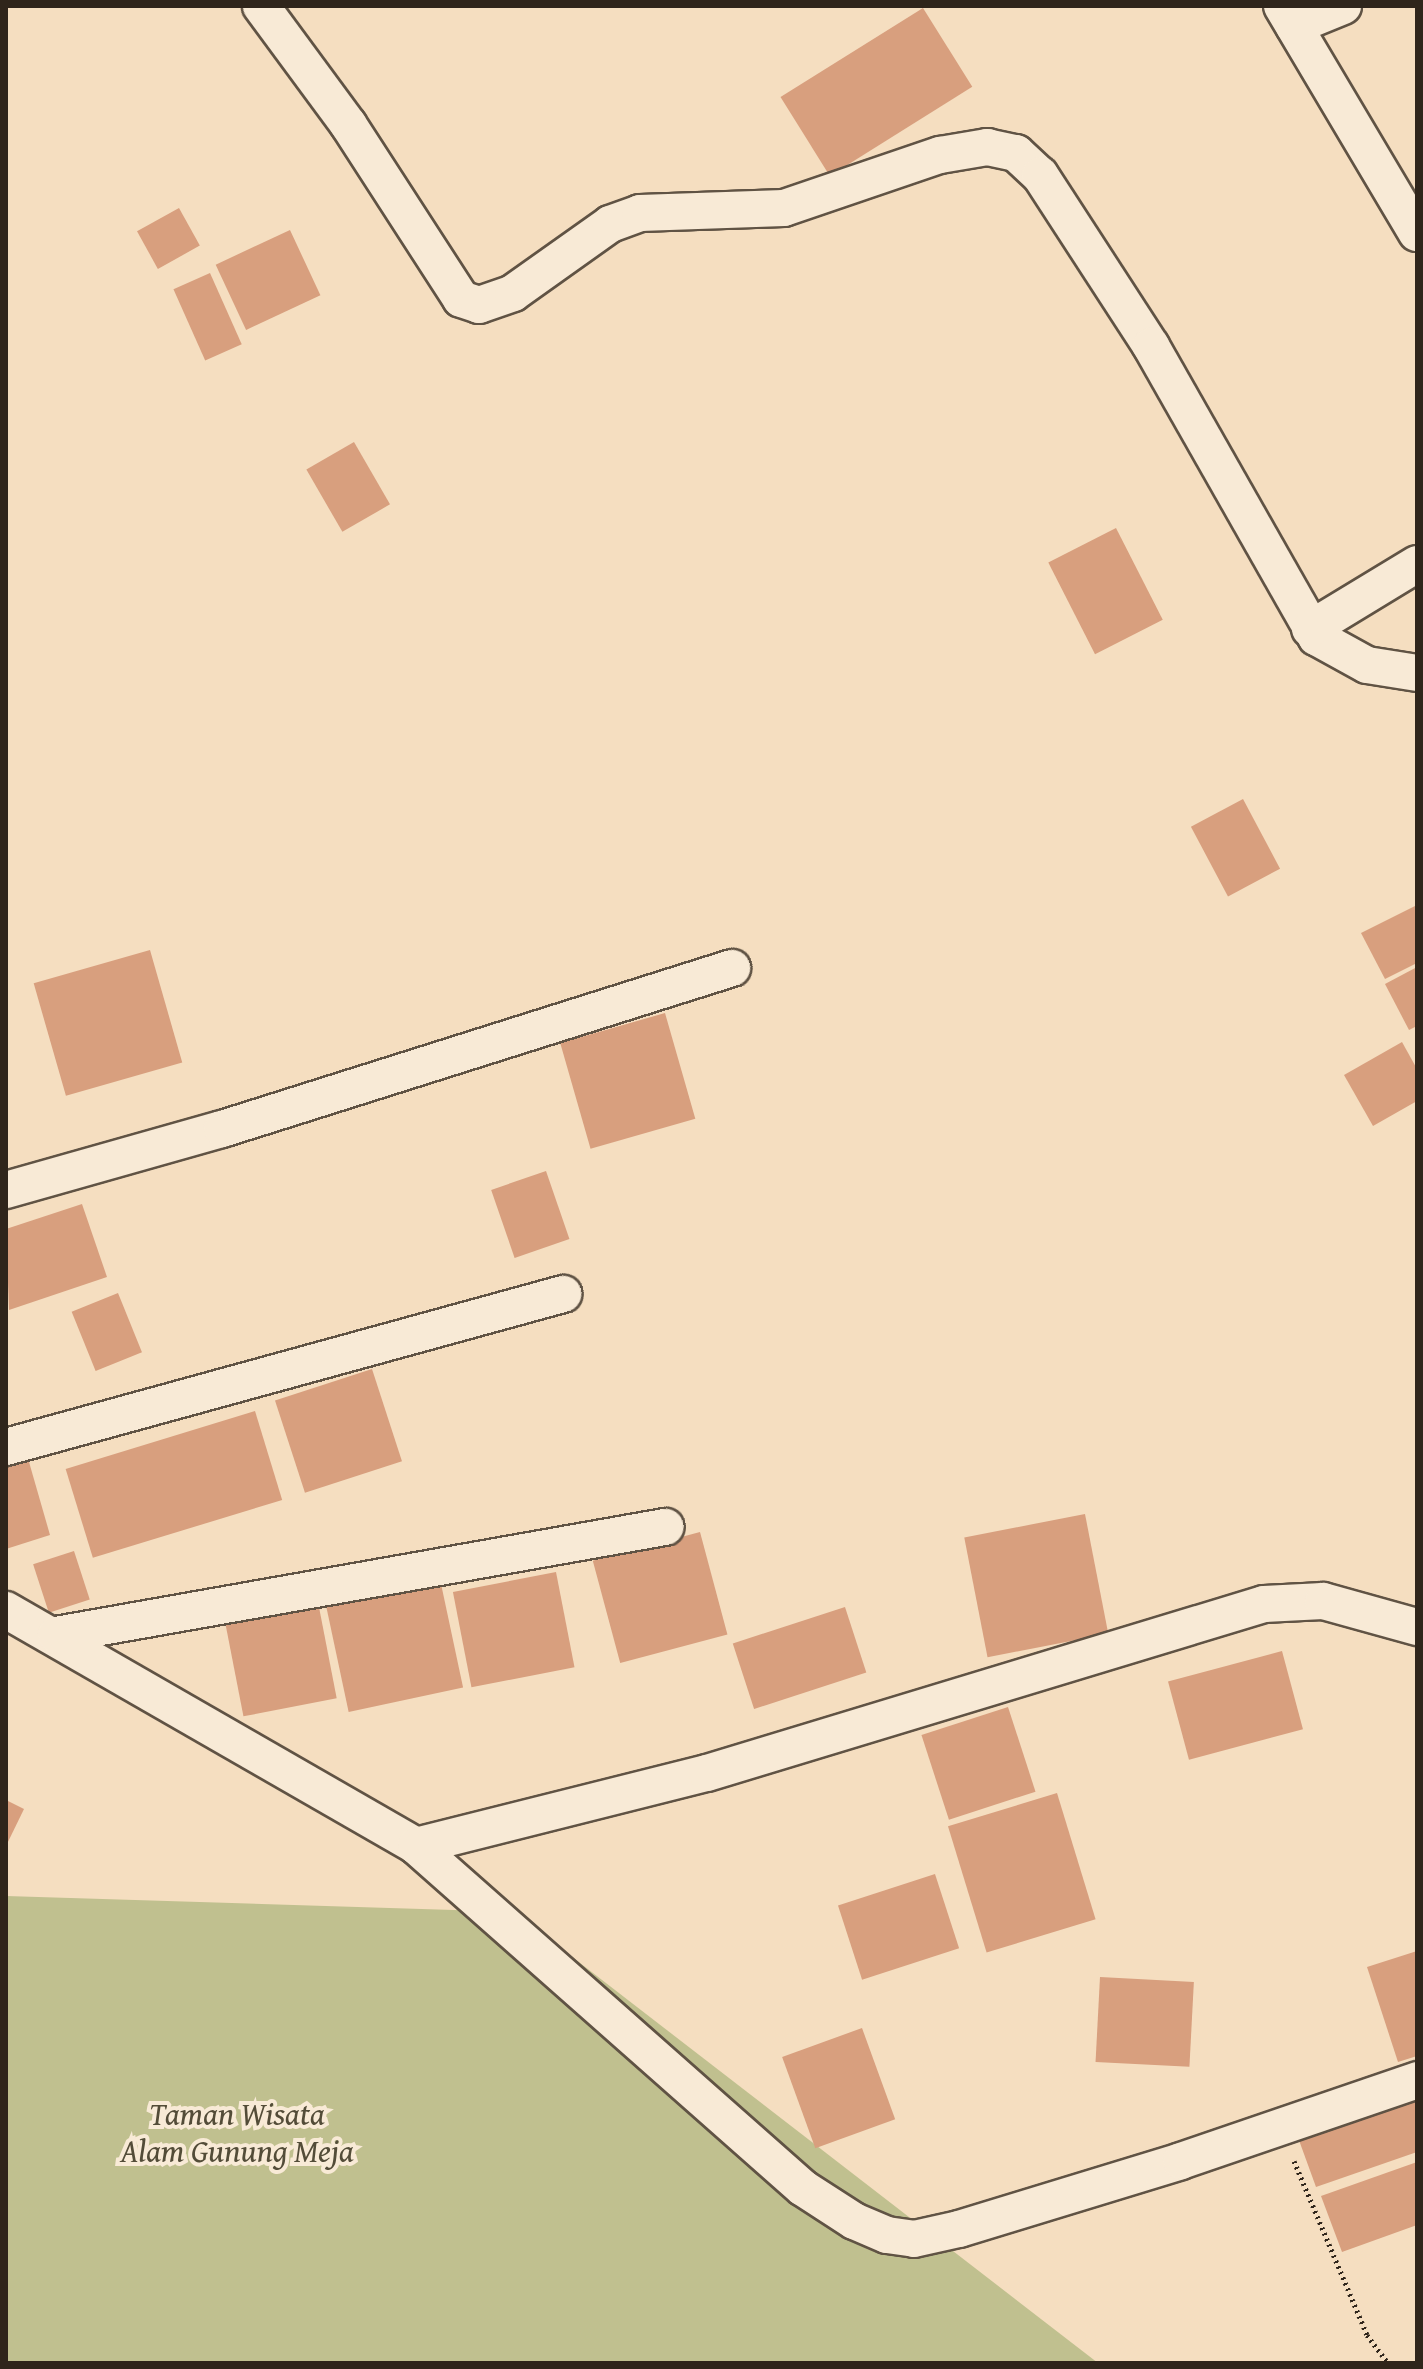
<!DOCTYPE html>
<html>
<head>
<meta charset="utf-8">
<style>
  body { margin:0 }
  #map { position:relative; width:1423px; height:2369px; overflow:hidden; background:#f5dec0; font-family:"Gentium Book Plus",serif }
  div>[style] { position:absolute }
  .green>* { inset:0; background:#c0c08f }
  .building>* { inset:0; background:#d89f7e; transform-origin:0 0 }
  .path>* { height:5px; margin-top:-2.5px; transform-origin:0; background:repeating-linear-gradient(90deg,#2f251b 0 2px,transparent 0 6px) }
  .roads { filter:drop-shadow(2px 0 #605344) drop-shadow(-2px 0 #605344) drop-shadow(0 2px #605344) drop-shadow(0 -2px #605344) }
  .minor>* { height:36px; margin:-18px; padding:0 18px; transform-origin:18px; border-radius:18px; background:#f8ead6 }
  span { translate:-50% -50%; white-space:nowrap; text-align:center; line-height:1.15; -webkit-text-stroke:8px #f8ead6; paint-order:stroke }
  .park-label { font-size:32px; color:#534c38; font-style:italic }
  .frame { position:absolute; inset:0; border:8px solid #2f251b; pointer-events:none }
</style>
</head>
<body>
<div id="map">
  <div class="green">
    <div style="clip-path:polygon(6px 1896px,514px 1912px,1098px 2363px,6px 2363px)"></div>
  </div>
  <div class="building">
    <div style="left:923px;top:8px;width:93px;height:168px;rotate:58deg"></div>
    <div style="left:179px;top:208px;width:43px;height:48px;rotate:61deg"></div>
    <div style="left:290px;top:230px;width:72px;height:82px;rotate:65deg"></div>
    <div style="left:210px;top:273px;width:78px;height:40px;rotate:66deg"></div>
    <div style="left:354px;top:442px;width:72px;height:55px;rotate:60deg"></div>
    <div style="left:1116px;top:528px;width:103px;height:76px;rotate:63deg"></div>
    <div style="left:1243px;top:799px;width:79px;height:59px;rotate:62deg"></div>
    <div style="clip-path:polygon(1417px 905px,1417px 963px,1385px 979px,1361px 933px)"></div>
    <div style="left:150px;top:950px;width:117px;height:121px;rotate:74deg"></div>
    <div style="clip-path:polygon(1417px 967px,1417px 1026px,1409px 1030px,1385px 984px)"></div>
    <div style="left:665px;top:1013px;width:110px;height:109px;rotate:74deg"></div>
    <div style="clip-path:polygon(1402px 1042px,1417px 1069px,1417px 1101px,1373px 1126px,1344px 1075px)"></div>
    <div style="left:546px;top:1171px;width:72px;height:58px;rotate:71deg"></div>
    <div style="clip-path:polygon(82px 1204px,107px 1277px,9px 1310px,6px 1229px)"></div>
    <div style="left:118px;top:1293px;width:64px;height:50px;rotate:68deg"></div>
    <div style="left:372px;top:1369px;width:97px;height:102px;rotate:72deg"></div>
    <div style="left:255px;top:1411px;width:93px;height:198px;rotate:73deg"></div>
    <div style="clip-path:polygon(25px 1448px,50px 1535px,6px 1549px,6px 1454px)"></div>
    <div style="left:1085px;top:1514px;width:122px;height:123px;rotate:79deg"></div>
    <div style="left:700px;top:1532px;width:106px;height:111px;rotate:75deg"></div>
    <div style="left:74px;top:1551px;width:51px;height:43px;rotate:72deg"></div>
    <div style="left:556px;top:1572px;width:97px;height:105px;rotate:79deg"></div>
    <div style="left:440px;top:1579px;width:111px;height:117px;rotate:78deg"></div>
    <div style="left:318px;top:1602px;width:98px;height:95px;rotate:79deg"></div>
    <div style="left:845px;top:1607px;width:69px;height:118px;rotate:72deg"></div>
    <div style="left:1282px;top:1651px;width:81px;height:118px;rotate:75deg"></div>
    <div style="left:1008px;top:1707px;width:89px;height:91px;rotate:72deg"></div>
    <div style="left:1057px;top:1793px;width:132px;height:114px;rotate:73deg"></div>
    <div style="clip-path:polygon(6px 1800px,24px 1809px,6px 1846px)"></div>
    <div style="left:935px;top:1874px;width:78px;height:102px;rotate:72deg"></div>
    <div style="clip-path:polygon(1417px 1951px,1417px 2056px,1398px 2062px,1367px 1967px)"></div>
    <div style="left:1100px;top:1977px;width:94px;height:85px;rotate:3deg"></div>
    <div style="left:862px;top:2028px;width:97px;height:85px;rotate:70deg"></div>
    <div style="clip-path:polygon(1417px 2089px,1417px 2152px,1316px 2187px,1296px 2132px)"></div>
    <div style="clip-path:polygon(1417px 2162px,1417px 2225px,1342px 2252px,1321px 2196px)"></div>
  </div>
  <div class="path">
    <div style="left:1294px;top:2161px;width:189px;rotate:67.2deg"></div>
    <div style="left:1367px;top:2335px;width:35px;rotate:53deg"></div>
  </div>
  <div class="roads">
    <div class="minor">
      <div style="left:261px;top:6px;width:147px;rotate:53.6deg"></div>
      <div style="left:348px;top:124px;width:208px;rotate:57.1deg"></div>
      <div style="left:461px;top:299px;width:19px;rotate:18deg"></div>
      <div style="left:479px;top:305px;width:36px;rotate:-19deg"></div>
      <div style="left:513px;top:293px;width:119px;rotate:-35.4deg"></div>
      <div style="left:610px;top:224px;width:32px;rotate:-20deg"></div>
      <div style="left:640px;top:213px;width:144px;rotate:-2deg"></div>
      <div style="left:784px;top:208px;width:165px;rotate:-18.8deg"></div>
      <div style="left:940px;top:155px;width:48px;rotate:-9.7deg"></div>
      <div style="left:987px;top:147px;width:30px;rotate:12deg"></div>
      <div style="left:1016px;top:153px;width:33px;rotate:43deg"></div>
      <div style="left:1040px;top:175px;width:204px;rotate:57deg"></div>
      <div style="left:1151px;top:346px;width:335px;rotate:60.4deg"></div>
      <div style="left:1316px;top:637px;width:58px;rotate:28.8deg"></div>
      <div style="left:1367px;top:665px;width:51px;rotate:9.1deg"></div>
      <div style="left:1282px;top:6px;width:264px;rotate:59.3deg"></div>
      <div style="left:1294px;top:26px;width:53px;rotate:-22.2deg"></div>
      <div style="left:1310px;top:629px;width:125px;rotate:-31.3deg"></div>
      <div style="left:6px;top:1190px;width:224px;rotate:-15.8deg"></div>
      <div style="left:222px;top:1129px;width:535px;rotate:-17.52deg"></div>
      <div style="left:6px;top:1447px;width:578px;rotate:-15.36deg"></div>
      <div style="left:6px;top:1610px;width:473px;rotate:29.9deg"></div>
      <div style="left:416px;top:1846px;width:300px;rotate:-14.1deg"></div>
      <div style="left:707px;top:1773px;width:582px;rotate:-16.88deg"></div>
      <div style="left:1264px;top:1604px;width:59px;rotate:-2.9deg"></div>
      <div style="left:1323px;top:1601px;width:98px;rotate:15.5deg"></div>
      <div style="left:56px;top:1635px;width:619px;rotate:-10.06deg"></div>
      <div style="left:416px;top:1846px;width:516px;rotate:41.47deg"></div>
      <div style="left:803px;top:2188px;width:61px;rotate:32.9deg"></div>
      <div style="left:854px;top:2221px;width:36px;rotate:23deg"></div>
      <div style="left:887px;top:2235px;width:27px;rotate:8deg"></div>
      <div style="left:914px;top:2239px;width:46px;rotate:-12.5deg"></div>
      <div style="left:959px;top:2229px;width:232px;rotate:-17deg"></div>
      <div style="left:1181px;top:2161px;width:250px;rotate:-18.9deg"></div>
    </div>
  </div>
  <div class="park-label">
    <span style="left:237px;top:2133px">Taman Wisata<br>Alam Gunung Meja</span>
  </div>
  <div class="frame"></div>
</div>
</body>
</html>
